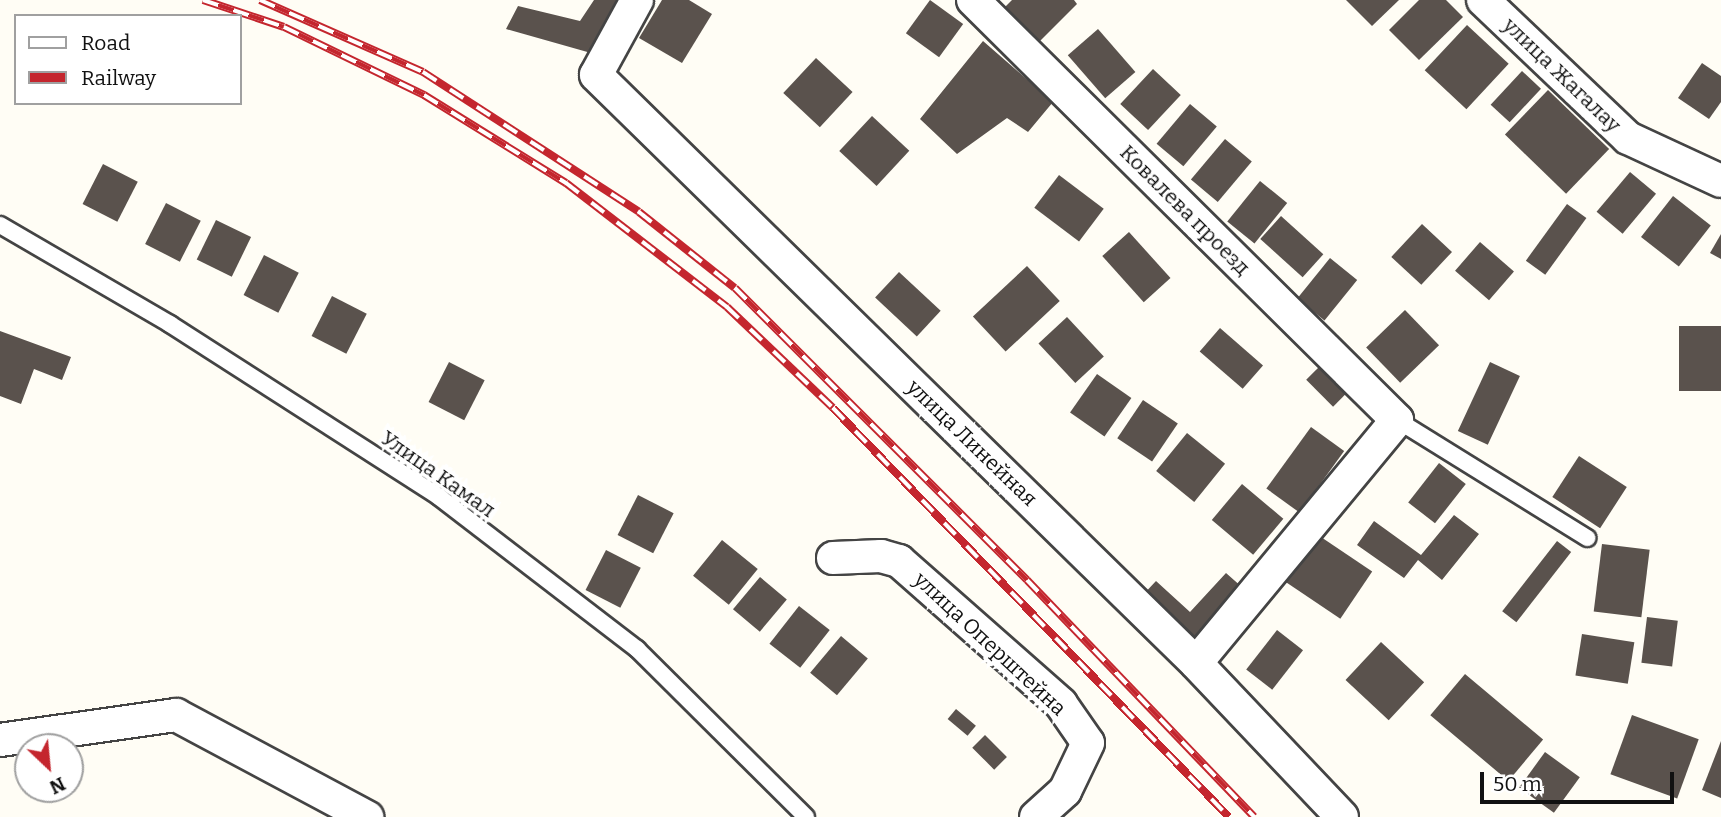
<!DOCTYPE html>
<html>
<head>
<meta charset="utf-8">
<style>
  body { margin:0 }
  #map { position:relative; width:1721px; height:817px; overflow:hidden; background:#fffdf5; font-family:Bitter,serif }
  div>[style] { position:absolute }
  .building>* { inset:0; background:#5a524d; transform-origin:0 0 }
  .roads { filter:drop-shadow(2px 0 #444) drop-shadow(-2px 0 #444) drop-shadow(0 2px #444) drop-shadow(0 -2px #444) }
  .service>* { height:16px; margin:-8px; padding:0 8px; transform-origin:8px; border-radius:8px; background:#fff }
  .minor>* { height:32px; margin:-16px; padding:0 16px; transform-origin:16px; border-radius:16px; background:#fff }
  .rail>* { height:8px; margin-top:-4px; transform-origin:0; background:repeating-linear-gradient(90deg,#fff 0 16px,#c4262e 0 32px); box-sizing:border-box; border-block:2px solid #c4262e }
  span { translate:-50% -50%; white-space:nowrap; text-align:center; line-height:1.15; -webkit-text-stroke:7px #fff; paint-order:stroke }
  .street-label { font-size:21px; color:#111 }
  .legend { position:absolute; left:14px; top:14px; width:228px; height:91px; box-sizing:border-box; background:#fff; border:2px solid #a0a0a0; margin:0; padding:9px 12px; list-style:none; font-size:21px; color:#111 }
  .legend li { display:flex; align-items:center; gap:14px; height:35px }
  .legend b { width:35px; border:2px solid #a0a0a0 }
  .north { position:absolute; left:14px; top:733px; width:70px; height:70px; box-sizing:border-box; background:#fff; border:2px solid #a0a0a0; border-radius:50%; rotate:154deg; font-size:19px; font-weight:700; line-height:28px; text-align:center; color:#111 }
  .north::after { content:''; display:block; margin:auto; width:24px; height:32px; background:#c4262e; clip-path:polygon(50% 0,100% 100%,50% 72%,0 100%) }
  .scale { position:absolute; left:1480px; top:772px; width:194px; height:32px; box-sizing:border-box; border:4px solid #111; border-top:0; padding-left:9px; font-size:21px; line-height:24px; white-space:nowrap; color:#111; -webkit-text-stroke:5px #fff; paint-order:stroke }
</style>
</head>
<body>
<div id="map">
  <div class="building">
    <div style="clip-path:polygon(594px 0,626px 0,598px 55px,506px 29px,518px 6px,580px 21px)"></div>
    <div style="clip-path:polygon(662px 0,689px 0,712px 14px,682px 63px,639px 38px)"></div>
    <div style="left:930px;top:0;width:41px;height:41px;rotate:36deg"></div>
    <div style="clip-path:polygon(1012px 0,1074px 0,1077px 4px,1035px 46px,1001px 11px)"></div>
    <div style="clip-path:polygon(1346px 0,1399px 0,1372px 26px)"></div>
    <div style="clip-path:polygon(1419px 0,1446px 0,1463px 17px,1419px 60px,1389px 30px)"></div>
    <div style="left:1467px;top:25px;width:57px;height:62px;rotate:43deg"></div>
    <div style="left:1098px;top:29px;width:57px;height:40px;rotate:49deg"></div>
    <div style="clip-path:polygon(983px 41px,1053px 102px,1028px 132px,1007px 118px,957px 154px,920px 119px)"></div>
    <div style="left:816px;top:58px;width:50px;height:48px;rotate:43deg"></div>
    <div style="clip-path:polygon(1702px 63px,1721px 76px,1721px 102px,1709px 119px,1678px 98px)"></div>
    <div style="left:1153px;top:69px;width:38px;height:48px;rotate:43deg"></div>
    <div style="left:1522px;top:71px;width:26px;height:46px;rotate:43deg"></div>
    <div style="left:1548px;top:90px;width:85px;height:62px;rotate:44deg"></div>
    <div style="left:1190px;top:104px;width:35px;height:52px;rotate:40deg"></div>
    <div style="left:872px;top:116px;width:51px;height:48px;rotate:43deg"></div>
    <div style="left:1225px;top:139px;width:35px;height:53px;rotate:40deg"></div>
    <div style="left:103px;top:164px;width:39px;height:45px;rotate:27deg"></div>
    <div style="left:1630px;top:172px;width:34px;height:52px;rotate:40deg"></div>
    <div style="left:1059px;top:175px;width:56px;height:41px;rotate:37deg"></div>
    <div style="left:1260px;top:181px;width:35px;height:52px;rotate:39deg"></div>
    <div style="left:1673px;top:196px;width:48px;height:52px;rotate:38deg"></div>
    <div style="left:166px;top:203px;width:39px;height:46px;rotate:27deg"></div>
    <div style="left:1567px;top:204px;width:24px;height:70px;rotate:36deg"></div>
    <div style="left:1281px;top:216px;width:57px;height:31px;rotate:42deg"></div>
    <div style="left:216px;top:220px;width:39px;height:44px;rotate:26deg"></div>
    <div style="left:1422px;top:224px;width:41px;height:45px;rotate:43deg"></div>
    <div style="left:1129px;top:232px;width:62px;height:36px;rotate:48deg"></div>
    <div style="clip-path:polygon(1721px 234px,1721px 259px,1710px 253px)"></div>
    <div style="left:1480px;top:242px;width:45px;height:38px;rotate:41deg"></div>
    <div style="left:264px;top:255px;width:39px;height:45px;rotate:27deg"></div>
    <div style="left:1330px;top:258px;width:35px;height:52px;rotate:39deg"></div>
    <div style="left:1027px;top:266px;width:48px;height:74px;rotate:47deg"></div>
    <div style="left:899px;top:272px;width:57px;height:35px;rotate:43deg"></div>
    <div style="left:332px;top:296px;width:39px;height:45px;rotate:27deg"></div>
    <div style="left:1405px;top:310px;width:49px;height:54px;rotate:46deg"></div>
    <div style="left:1067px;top:317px;width:54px;height:39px;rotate:47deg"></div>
    <div style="left:1679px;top:326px;width:42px;height:65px"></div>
    <div style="left:1220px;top:328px;width:57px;height:31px;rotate:41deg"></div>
    <div style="clip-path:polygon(0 331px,71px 357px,62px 380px,34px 369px,21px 404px,0 396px)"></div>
    <div style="left:1326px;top:360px;width:38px;height:28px;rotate:45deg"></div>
    <div style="left:449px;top:362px;width:40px;height:45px;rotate:27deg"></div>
    <div style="left:1490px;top:362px;width:33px;height:76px;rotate:25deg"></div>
    <div style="left:1097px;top:374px;width:42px;height:47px;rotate:35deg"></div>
    <div style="left:1143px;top:400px;width:42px;height:46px;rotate:34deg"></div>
    <div style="left:1311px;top:427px;width:41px;height:76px;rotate:36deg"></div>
    <div style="left:1187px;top:433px;width:49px;height:49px;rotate:39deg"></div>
    <div style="left:1579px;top:456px;width:57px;height:49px;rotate:33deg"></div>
    <div style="left:1439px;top:463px;width:34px;height:50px;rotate:38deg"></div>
    <div style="left:1242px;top:484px;width:54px;height:47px;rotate:40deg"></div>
    <div style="left:638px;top:495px;width:40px;height:45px;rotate:27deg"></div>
    <div style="clip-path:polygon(1454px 515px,1479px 534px,1442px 580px,1418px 560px,1404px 578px,1357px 545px,1374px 521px,1421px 555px)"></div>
    <div style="left:1315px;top:533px;width:69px;height:57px;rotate:34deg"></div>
    <div style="left:722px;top:540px;width:46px;height:46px;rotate:39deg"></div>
    <div style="left:1557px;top:541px;width:18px;height:89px;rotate:38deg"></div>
    <div style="left:1602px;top:544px;width:48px;height:68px;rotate:7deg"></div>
    <div style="left:606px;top:550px;width:39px;height:45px;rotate:27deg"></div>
    <div style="clip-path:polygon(1226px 573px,1243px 588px,1193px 643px,1141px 597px,1156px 581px,1190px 612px)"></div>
    <div style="left:760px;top:577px;width:35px;height:42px;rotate:40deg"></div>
    <div style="left:799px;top:606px;width:39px;height:48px;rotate:38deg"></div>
    <div style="left:1647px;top:617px;width:31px;height:46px;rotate:7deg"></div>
    <div style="left:1277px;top:630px;width:33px;height:50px;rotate:38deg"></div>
    <div style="left:1582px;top:634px;width:53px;height:42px;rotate:9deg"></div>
    <div style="left:841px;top:636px;width:35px;height:48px;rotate:40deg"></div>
    <div style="left:1381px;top:642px;width:59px;height:52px;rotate:43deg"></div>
    <div style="left:1465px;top:674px;width:102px;height:54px;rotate:40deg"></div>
    <div style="left:956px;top:709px;width:26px;height:13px;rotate:40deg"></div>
    <div style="left:1632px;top:715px;width:71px;height:63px;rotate:20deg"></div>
    <div style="left:985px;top:735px;width:31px;height:18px;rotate:45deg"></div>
    <div style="clip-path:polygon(1721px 741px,1721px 798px,1702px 790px)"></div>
    <div style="left:1545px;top:752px;width:43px;height:44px;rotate:36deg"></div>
  </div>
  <div class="roads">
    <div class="service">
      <div style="left:0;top:225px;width:197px;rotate:30.2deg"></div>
      <div style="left:170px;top:324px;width:320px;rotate:32.7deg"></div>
      <div style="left:439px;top:497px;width:250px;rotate:37.5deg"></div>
      <div style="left:637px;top:649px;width:238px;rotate:44.8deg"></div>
      <div style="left:1397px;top:420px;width:224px;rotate:31.8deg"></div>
    </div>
    <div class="minor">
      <div style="left:637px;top:0;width:85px;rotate:118.7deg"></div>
      <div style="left:596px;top:75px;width:840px;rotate:44.42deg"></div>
      <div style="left:1196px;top:663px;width:212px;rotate:46.5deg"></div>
      <div style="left:973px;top:0;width:597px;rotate:44.73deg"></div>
      <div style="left:1397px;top:420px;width:315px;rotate:129.6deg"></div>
      <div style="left:1483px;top:0;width:200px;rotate:43.6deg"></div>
      <div style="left:1628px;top:138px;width:102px;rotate:24.8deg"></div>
      <div style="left:833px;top:558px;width:48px;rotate:-2.4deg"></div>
      <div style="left:881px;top:556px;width:19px;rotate:16deg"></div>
      <div style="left:899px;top:561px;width:216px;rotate:41.4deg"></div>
      <div style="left:1061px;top:704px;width:47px;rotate:55.3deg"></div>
      <div style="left:1088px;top:743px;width:53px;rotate:115.6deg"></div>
      <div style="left:1065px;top:791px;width:39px;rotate:138deg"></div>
      <div style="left:0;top:740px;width:178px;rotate:-8.1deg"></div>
      <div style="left:176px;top:715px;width:217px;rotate:28.1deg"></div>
    </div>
  </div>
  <div class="rail">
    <div style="left:203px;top:0;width:85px;rotate:18.4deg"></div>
    <div style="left:284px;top:27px;width:156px;rotate:25.9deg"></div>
    <div style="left:424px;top:95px;width:167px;rotate:31.8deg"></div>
    <div style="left:566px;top:183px;width:203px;rotate:37.6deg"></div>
    <div style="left:727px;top:307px;width:146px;rotate:43.6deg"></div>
    <div style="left:833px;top:408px;width:569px;rotate:45.93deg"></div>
    <div style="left:260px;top:0;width:178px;rotate:23.8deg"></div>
    <div style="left:423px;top:72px;width:257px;rotate:32.9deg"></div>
    <div style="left:639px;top:212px;width:122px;rotate:38.4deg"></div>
    <div style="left:735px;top:288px;width:413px;rotate:45deg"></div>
    <div style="left:1027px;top:580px;width:328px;rotate:46.2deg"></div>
  </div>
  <div class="street-label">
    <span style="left:1562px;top:75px;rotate:44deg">улица Жагалау</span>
    <span style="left:1185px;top:210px;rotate:45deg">Ковалева проезд</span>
    <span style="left:972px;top:443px;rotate:44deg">улица Линейная</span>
    <span style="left:438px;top:474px;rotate:35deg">Улица Камал</span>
    <span style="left:990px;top:644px;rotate:43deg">улица Оперштейна</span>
  </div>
  <ul class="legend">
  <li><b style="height:9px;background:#fff"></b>Road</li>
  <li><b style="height:9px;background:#c4262e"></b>Railway</li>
  </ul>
  <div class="north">N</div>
  <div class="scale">50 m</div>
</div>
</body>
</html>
